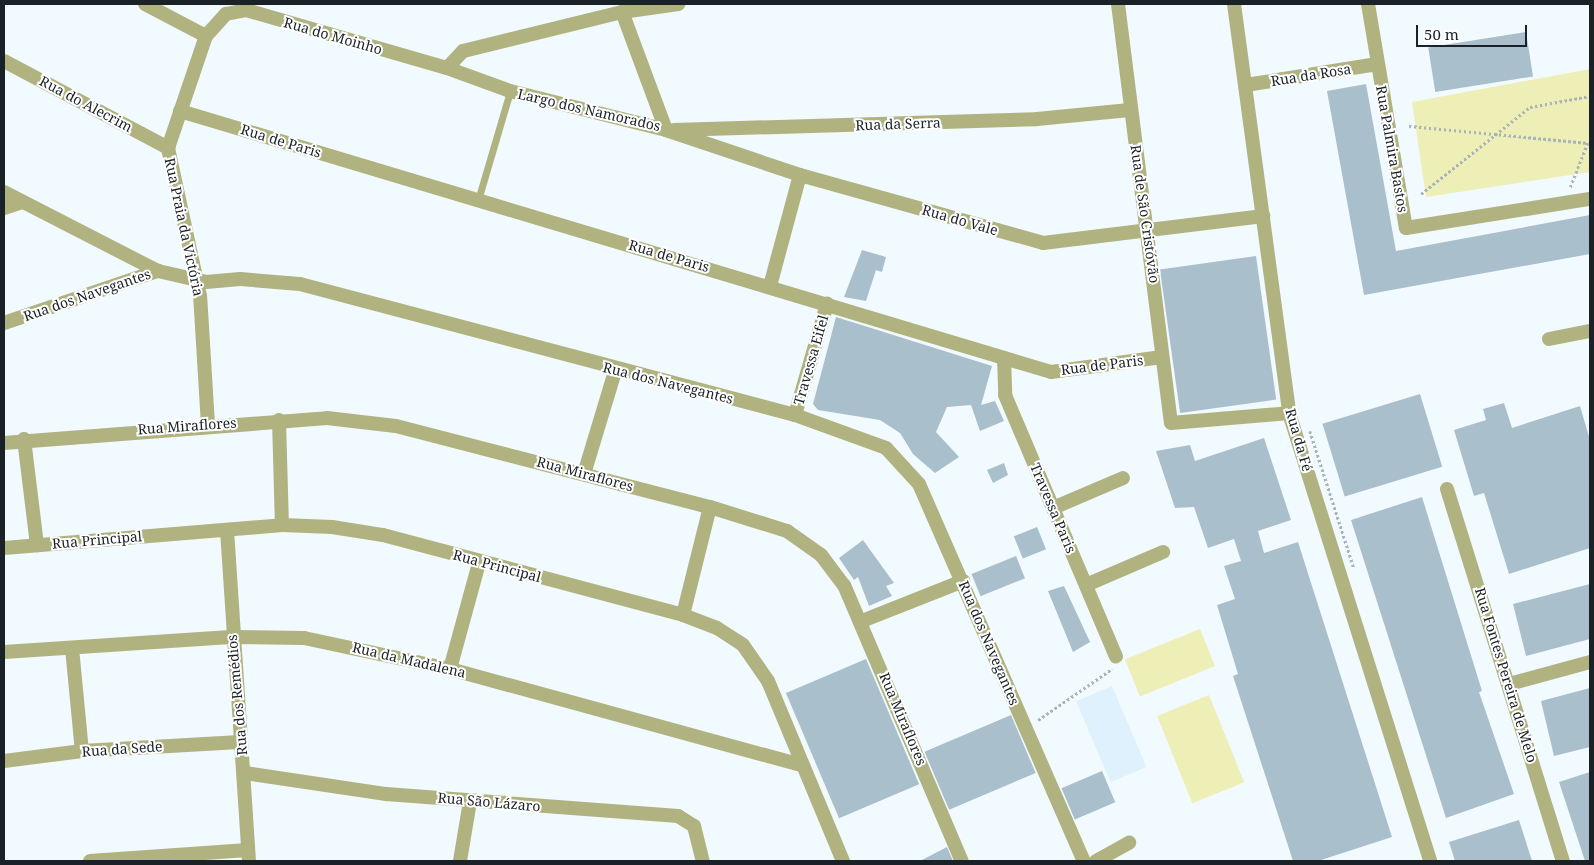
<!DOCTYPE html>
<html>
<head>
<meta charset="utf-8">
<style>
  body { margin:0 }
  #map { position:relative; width:1594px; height:865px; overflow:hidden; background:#f1faff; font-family:"Noto Serif",serif }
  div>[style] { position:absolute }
  .built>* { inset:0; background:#dff1fc; transform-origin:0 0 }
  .green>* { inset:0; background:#edefb7; transform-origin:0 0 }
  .building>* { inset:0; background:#aabfcc; transform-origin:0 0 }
  .path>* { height:2.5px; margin-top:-1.25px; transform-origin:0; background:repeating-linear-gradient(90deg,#aab3b8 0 2.5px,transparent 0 5px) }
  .lane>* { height:7px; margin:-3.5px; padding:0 3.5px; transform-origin:3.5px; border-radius:3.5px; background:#b0b27f }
  .street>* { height:14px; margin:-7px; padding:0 7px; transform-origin:7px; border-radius:7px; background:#b0b27f }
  span { translate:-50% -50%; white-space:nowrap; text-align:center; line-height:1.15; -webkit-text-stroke:4px #fff; paint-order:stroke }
  .street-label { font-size:14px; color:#1a2227 }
  .frame { position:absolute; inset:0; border:5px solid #1a2227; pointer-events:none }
  .scale { position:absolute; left:1416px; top:25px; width:111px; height:22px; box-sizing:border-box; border:2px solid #1a2227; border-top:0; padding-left:6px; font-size:15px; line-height:18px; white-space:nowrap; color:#1a2227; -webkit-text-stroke:4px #fff; paint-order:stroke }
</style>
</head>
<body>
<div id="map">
  <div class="built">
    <div style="left:1112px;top:686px;width:88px;height:39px;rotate:67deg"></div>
  </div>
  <div class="green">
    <div style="clip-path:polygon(1590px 69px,1590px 172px,1426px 197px,1412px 102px)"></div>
    <div style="left:1200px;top:629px;width:40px;height:81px;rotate:68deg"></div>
    <div style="left:1209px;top:695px;width:94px;height:56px;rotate:68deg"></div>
  </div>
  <div class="building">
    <div style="left:1526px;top:32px;width:45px;height:99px;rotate:81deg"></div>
    <div style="clip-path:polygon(1366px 84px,1396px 251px,1590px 215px,1590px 254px,1364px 295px,1327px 91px)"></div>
    <div style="clip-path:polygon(862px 250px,886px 257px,882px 272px,876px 270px,866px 301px,844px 297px)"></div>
    <div style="left:1256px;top:256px;width:145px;height:97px;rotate:82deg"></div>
    <div style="clip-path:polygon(836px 317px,992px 366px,981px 405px,995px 401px,1004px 421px,980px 431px,971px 405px,947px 407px,936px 432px,959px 457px,935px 473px,913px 454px,900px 433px,880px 420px,818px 410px,813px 404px)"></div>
    <div style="left:1420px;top:394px;width:76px;height:102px;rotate:73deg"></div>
    <div style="clip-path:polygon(1504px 403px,1512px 428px,1580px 406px,1590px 440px,1590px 548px,1509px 574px,1484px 493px,1474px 496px,1454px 430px,1486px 420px,1483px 409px)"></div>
    <div style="clip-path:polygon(1264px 438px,1291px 520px,1258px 531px,1264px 553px,1298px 542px,1392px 837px,1318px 861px,1293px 861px,1233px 676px,1238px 674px,1217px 605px,1235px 599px,1224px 566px,1241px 561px,1234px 539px,1208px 548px,1194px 507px,1175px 508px,1156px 451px,1190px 445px,1195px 461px)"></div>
    <div style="clip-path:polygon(1004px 463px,1008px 475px,993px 483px,987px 470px)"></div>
    <div style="clip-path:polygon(1422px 497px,1482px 691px,1479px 692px,1514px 794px,1446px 818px,1351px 520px)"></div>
    <div style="left:1037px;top:527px;width:24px;height:25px;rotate:68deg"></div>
    <div style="clip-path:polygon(863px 540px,894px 583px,886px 586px,892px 596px,869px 606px,858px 577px,854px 580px,839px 558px)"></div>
    <div style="left:1016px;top:556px;width:24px;height:48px;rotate:68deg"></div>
    <div style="clip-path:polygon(1590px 584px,1590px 639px,1526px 656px,1513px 604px)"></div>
    <div style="clip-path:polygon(1064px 586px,1090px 642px,1073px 652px,1048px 591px)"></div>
    <div style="left:866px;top:659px;width:136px;height:87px;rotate:67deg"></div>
    <div style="clip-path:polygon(1590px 688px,1590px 747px,1554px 756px,1541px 701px)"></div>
    <div style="left:1011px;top:715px;width:63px;height:94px;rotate:67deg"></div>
    <div style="left:1102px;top:771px;width:34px;height:44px;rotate:67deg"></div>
    <div style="clip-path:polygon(1590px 772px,1590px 861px,1585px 861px,1559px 782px)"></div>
    <div style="clip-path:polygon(1519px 820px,1532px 861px,1455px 861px,1449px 842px)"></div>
    <div style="clip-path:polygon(947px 847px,953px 861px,920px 861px)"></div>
  </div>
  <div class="path">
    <div style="left:1409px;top:126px;width:180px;rotate:5.4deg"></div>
    <div style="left:1588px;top:143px;width:49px;rotate:111.4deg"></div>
    <div style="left:1421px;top:194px;width:139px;rotate:-38.6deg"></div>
    <div style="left:1530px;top:107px;width:61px;rotate:-10.4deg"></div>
    <div style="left:1310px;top:431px;width:144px;rotate:72.2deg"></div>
    <div style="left:1038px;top:720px;width:90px;rotate:-34.6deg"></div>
  </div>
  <div class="lane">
    <div style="left:478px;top:200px;width:114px;rotate:-73.6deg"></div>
  </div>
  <div class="street">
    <div style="left:145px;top:4px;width:69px;rotate:27.7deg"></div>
    <div style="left:1118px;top:4px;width:422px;rotate:82.8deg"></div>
    <div style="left:1171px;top:423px;width:118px;rotate:-4.8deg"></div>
    <div style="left:1234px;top:4px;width:413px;rotate:82.3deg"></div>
    <div style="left:1289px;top:413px;width:470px;rotate:72.5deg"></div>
    <div style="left:1368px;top:4px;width:227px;rotate:80.4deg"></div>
    <div style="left:1406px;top:228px;width:186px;rotate:-9deg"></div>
    <div style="left:622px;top:12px;width:57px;rotate:-8.1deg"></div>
    <div style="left:4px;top:61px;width:186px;rotate:27.9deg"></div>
    <div style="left:1246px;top:85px;width:133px;rotate:-9.1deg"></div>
    <div style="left:180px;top:111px;width:909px;rotate:16.68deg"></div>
    <div style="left:1051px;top:372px;width:112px;rotate:-7.7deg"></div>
    <div style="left:666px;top:130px;width:141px;rotate:18.6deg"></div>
    <div style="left:800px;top:175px;width:252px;rotate:15.6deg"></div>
    <div style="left:1043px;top:243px;width:222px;rotate:-7deg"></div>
    <div style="left:674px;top:130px;width:363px;rotate:-1.7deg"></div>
    <div style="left:1037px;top:119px;width:93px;rotate:-5.5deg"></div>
    <div style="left:4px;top:192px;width:173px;rotate:27.2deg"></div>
    <div style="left:4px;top:208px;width:19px;rotate:-18deg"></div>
    <div style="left:770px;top:286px;width:115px;rotate:-74.9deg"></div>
    <div style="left:4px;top:323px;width:163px;rotate:-18.7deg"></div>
    <div style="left:158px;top:271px;width:49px;rotate:12.9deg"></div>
    <div style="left:206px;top:282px;width:34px;rotate:-5deg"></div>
    <div style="left:240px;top:279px;width:60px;rotate:4.8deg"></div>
    <div style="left:300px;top:284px;width:512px;rotate:14.82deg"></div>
    <div style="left:795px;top:415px;width:97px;rotate:19.9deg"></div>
    <div style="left:886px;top:448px;width:49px;rotate:47.5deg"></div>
    <div style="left:919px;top:484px;width:412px;rotate:66.4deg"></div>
    <div style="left:1549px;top:339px;width:42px;rotate:-11deg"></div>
    <div style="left:1004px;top:358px;width:37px;rotate:88deg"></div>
    <div style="left:1005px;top:395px;width:284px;rotate:67deg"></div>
    <div style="left:795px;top:415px;width:116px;rotate:-73.9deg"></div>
    <div style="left:279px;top:420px;width:105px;rotate:88.4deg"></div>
    <div style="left:208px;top:425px;width:129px;rotate:-93.5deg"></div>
    <div style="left:200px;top:296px;width:151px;rotate:-102.2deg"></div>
    <div style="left:168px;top:148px;width:118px;rotate:-71.3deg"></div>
    <div style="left:206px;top:36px;width:30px;rotate:-48deg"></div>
    <div style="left:226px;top:14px;width:20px;rotate:-11deg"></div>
    <div style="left:246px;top:10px;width:209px;rotate:16.1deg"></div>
    <div style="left:447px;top:68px;width:67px;rotate:20.1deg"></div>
    <div style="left:510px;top:91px;width:161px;rotate:14deg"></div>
    <div style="left:666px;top:130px;width:126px;rotate:-110.4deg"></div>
    <div style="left:622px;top:12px;width:164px;rotate:166.2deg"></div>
    <div style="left:463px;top:51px;width:23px;rotate:133deg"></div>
    <div style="left:24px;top:439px;width:107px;rotate:83deg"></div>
    <div style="left:4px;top:443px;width:324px;rotate:-4.4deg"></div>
    <div style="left:327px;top:418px;width:69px;rotate:6.6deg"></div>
    <div style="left:396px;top:426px;width:324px;rotate:14.5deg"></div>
    <div style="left:710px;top:507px;width:81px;rotate:17.3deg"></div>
    <div style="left:787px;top:531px;width:42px;rotate:35.2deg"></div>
    <div style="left:821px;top:555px;width:38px;rotate:53deg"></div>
    <div style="left:844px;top:585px;width:300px;rotate:66.9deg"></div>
    <div style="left:584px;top:474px;width:108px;rotate:-73.2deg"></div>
    <div style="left:1447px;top:489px;width:390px;rotate:72.7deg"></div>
    <div style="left:1053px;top:508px;width:76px;rotate:-23.2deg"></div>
    <div style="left:227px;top:530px;width:332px;rotate:86.2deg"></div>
    <div style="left:4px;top:548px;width:279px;rotate:-4.7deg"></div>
    <div style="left:282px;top:525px;width:50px;rotate:2.3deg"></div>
    <div style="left:332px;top:527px;width:52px;rotate:8.9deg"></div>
    <div style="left:383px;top:535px;width:310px;rotate:14.9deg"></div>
    <div style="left:683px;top:615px;width:36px;rotate:21deg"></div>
    <div style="left:717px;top:628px;width:31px;rotate:33deg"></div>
    <div style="left:743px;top:645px;width:44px;rotate:55.2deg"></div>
    <div style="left:768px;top:681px;width:195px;rotate:67.4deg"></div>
    <div style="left:1086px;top:585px;width:84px;rotate:-23.2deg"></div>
    <div style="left:683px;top:615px;width:111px;rotate:-76deg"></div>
    <div style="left:862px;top:621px;width:109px;rotate:-21.6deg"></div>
    <div style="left:72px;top:648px;width:103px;rotate:84.5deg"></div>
    <div style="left:4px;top:652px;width:227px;rotate:-3.8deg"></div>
    <div style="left:231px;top:637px;width:73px;rotate:0.8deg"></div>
    <div style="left:304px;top:638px;width:149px;rotate:12deg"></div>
    <div style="left:450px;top:669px;width:365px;rotate:15.3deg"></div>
    <div style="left:450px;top:669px;width:110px;rotate:-74.7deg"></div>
    <div style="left:1509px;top:684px;width:84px;rotate:-15.2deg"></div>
    <div style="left:4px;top:761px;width:79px;rotate:-7.3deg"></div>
    <div style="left:82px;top:751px;width:158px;rotate:-3.3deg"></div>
    <div style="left:245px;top:773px;width:143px;rotate:8.5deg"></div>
    <div style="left:386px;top:794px;width:293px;rotate:4.3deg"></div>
    <div style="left:678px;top:816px;width:19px;rotate:32deg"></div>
    <div style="left:694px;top:826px;width:36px;rotate:76deg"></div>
    <div style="left:90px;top:861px;width:158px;rotate:-4deg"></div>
    <div style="left:460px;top:861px;width:61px;rotate:-80.5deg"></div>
    <div style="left:1096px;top:861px;width:38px;rotate:-29deg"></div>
  </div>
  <div class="street-label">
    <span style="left:333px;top:36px;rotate:16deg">Rua do Moinho</span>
    <span style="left:1311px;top:75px;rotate:-9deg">Rua da Rosa</span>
    <span style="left:86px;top:104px;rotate:28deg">Rua do Alecrim</span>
    <span style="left:589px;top:110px;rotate:13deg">Largo dos Namorados</span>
    <span style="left:898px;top:124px;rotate:-2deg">Rua da Serra</span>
    <span style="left:281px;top:141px;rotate:17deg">Rua de Paris</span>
    <span style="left:1392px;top:149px;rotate:80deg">Rua Palmira Bastos</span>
    <span style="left:1145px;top:214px;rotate:82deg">Rua de São Cristóvão</span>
    <span style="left:960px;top:220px;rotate:16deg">Rua do Vale</span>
    <span style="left:184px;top:227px;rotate:78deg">Rua Praia da Victória</span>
    <span style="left:669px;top:256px;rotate:16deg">Rua de Paris</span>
    <span style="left:87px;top:295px;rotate:-19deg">Rua dos Navegantes</span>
    <span style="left:811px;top:360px;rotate:-74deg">Travessa Eifel</span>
    <span style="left:1102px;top:365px;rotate:-7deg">Rua de Paris</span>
    <span style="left:668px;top:383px;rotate:14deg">Rua dos Navegantes</span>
    <span style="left:187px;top:426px;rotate:-4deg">Rua Miraflores</span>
    <span style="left:1299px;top:440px;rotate:74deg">Rua da Fé</span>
    <span style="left:585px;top:474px;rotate:15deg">Rua Miraflores</span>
    <span style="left:1053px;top:508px;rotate:67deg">Travessa Paris</span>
    <span style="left:97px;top:540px;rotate:-5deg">Rua Principal</span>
    <span style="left:497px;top:566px;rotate:15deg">Rua Principal</span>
    <span style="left:989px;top:643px;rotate:67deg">Rua dos Navegantes</span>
    <span style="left:409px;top:660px;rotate:13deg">Rua da Madalena</span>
    <span style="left:1506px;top:675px;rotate:73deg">Rua Fontes Pereira de Melo</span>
    <span style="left:237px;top:695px;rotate:-95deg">Rua dos Remédios</span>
    <span style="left:903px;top:719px;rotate:67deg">Rua Miraflores</span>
    <span style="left:122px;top:749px;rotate:-4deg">Rua da Sede</span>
    <span style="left:489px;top:802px;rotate:5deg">Rua São Lázaro</span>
  </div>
  <div class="frame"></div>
  <div class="scale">50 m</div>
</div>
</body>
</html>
